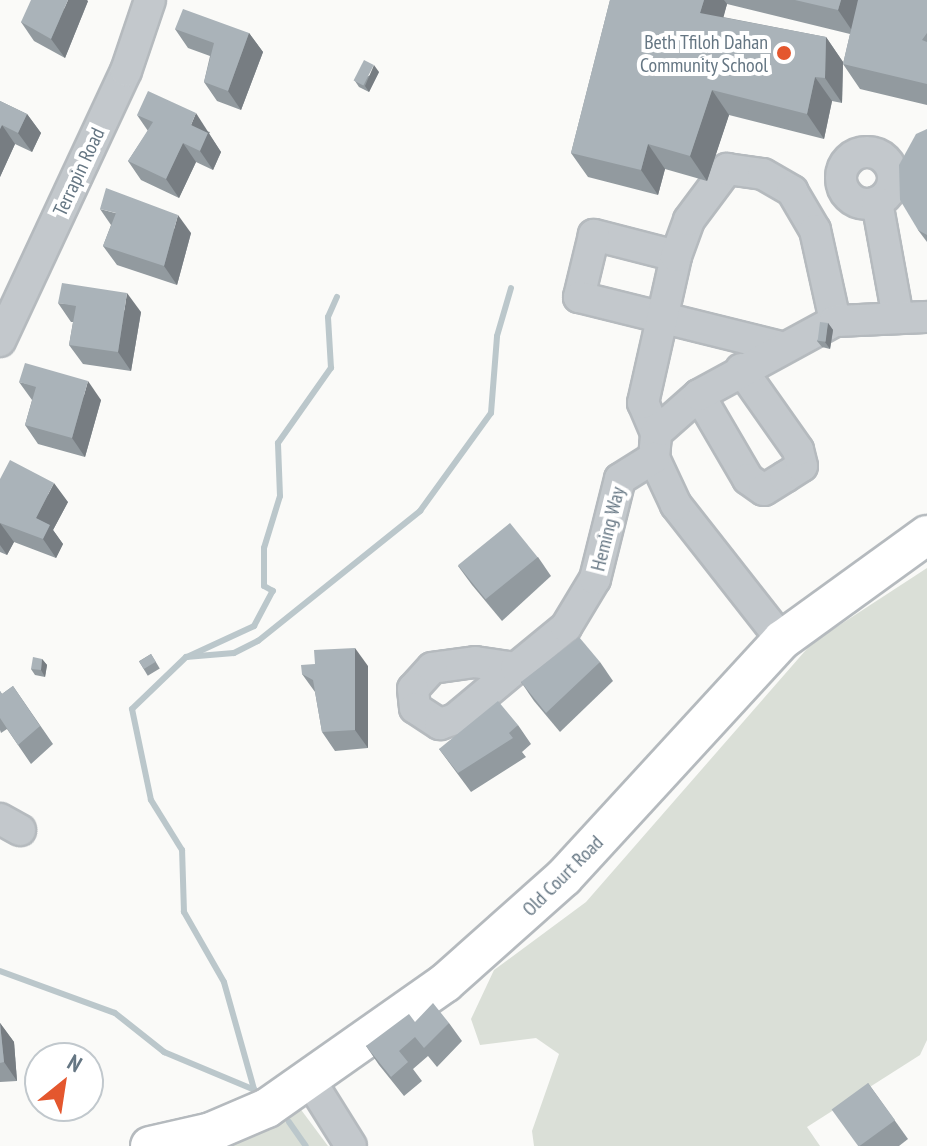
<!DOCTYPE html>
<html>
<head>
<meta charset="utf-8">
<style>
  body { margin:0 }
  #map { position:relative; width:927px; height:1146px; overflow:hidden; background:#fafaf8; font-family:"PT Sans Narrow",sans-serif }
  div>[style] { position:absolute }
  .green>* { inset:0; background:#dadfd7 }
  .stream>* { height:6px; margin:-3px; padding:0 3px; transform-origin:3px; border-radius:3px; background:#bbc7cb }
  .roads { filter:drop-shadow(2px 0 #b5babe) drop-shadow(-2px 0 #b5babe) drop-shadow(0 2px #b5babe) drop-shadow(0 -2px #b5babe) }
  .minor>* { height:30px; margin:-15px; padding:0 15px; transform-origin:15px; border-radius:15px; background:#c3c8cc }
  .minor>.ring { margin:-15px; padding:0; box-sizing:content-box; background:none; border:30px solid #c3c8cc; border-radius:50% }
  .major>* { height:38px; margin:-19px; padding:0 19px; transform-origin:19px; border-radius:19px; background:#fff }
  .wall>* { inset:0; background:#929a9f; transform-origin:0 0 }
  .shaded-wall>* { inset:0; background:#777d82 }
  .building>* { inset:0; background:#aab3b9; transform-origin:0 0 }
  .dots>* { width:22px; height:22px; translate:-50% -50%; box-sizing:border-box; border:4px solid #fff; border-radius:50% }
  span { translate:-50% -50%; white-space:nowrap; text-align:center; line-height:1.15; -webkit-text-stroke:8px #fff; paint-order:stroke }
  .poi-label { font-size:20px; color:#657683 }
  .right { translate:-100% -50%; text-align:right }
  .street-label { font-size:20px; color:#657683 }
  .north { position:absolute; left:24px; top:1042px; width:80px; height:80px; box-sizing:border-box; background:#fff; border:2px solid #c1c8cd; border-radius:50%; rotate:30deg; font-size:22px; font-weight:700; line-height:32px; text-align:center; color:#657683 }
  .north::after { content:''; display:block; margin:auto; width:28px; height:36px; background:#e4572e; clip-path:polygon(50% 0,100% 100%,50% 72%,0 100%) }
</style>
</head>
<body>
<div id="map">
  <div class="green">
    <div style="clip-path:polygon(927px 568px,927px 1040px,920px 1055px,807px 1127px,820px 1146px,534px 1146px,532px 1131px,559px 1054px,536px 1038px,480px 1045px,471px 1019px,494px 970px,586px 902px,812px 643px)"></div>
    <div style="clip-path:polygon(299px 1107px,328px 1146px,214px 1146px,277px 1126px)"></div>
  </div>
  <div class="stream">
    <div style="left:187px;top:657px;width:74px;rotate:-24.8deg"></div>
    <div style="left:254px;top:626px;width:40px;rotate:-62deg"></div>
    <div style="left:273px;top:591px;width:10px;rotate:-151deg"></div>
    <div style="left:264px;top:586px;width:38px;rotate:-90deg"></div>
    <div style="left:264px;top:548px;width:54px;rotate:-72.9deg"></div>
    <div style="left:280px;top:496px;width:53px;rotate:-92.2deg"></div>
    <div style="left:278px;top:443px;width:92px;rotate:-54.8deg"></div>
    <div style="left:331px;top:368px;width:51px;rotate:-93.4deg"></div>
    <div style="left:328px;top:317px;width:22px;rotate:-66deg"></div>
    <div style="left:0;top:971px;width:122px;rotate:20.1deg"></div>
    <div style="left:115px;top:1013px;width:63px;rotate:38.5deg"></div>
    <div style="left:164px;top:1052px;width:99px;rotate:22.7deg"></div>
    <div style="left:254px;top:1089px;width:111px;rotate:-105.7deg"></div>
    <div style="left:224px;top:982px;width:81px;rotate:-119.7deg"></div>
    <div style="left:184px;top:912px;width:62px;rotate:-91.8deg"></div>
    <div style="left:182px;top:850px;width:59px;rotate:-121.8deg"></div>
    <div style="left:151px;top:800px;width:93px;rotate:-101.8deg"></div>
    <div style="left:132px;top:709px;width:75px;rotate:-43.9deg"></div>
    <div style="left:186px;top:657px;width:48px;rotate:-4.8deg"></div>
    <div style="left:234px;top:653px;width:27px;rotate:-27deg"></div>
    <div style="left:258px;top:641px;width:208px;rotate:-38.7deg"></div>
    <div style="left:420px;top:511px;width:121px;rotate:-54.1deg"></div>
    <div style="left:491px;top:413px;width:77px;rotate:-85.5deg"></div>
    <div style="left:497px;top:336px;width:50px;rotate:-73.7deg"></div>
    <div style="left:289px;top:1122px;width:29px;rotate:55deg"></div>
  </div>
  <div class="roads">
    <div class="minor">
      <div class="ring" style="left:841px;top:152px;width:22px;height:22px"></div>
      <div style="left:877px;top:202px;width:117px;rotate:79.7deg"></div>
      <div style="left:676px;top:256px;width:85px;rotate:-165.6deg"></div>
      <div style="left:594px;top:235px;width:64px;rotate:103.6deg"></div>
      <div style="left:579px;top:297px;width:204px;rotate:13.9deg"></div>
      <div style="left:0;top:341px;width:298px;rotate:-65deg"></div>
      <div style="left:126px;top:71px;width:75px;rotate:-71.3deg"></div>
      <div style="left:699px;top:395px;width:97px;rotate:59.7deg"></div>
      <div style="left:748px;top:479px;width:19px;rotate:35deg"></div>
      <div style="left:764px;top:490px;width:25px;rotate:-32deg"></div>
      <div style="left:785px;top:477px;width:20px;rotate:-33deg"></div>
      <div style="left:802px;top:466px;width:16px;rotate:-104deg"></div>
      <div style="left:798px;top:450px;width:99px;rotate:-125.1deg"></div>
      <div style="left:656px;top:433px;width:33px;rotate:-113deg"></div>
      <div style="left:643px;top:403px;width:151px;rotate:-77.3deg"></div>
      <div style="left:676px;top:256px;width:38px;rotate:-70deg"></div>
      <div style="left:689px;top:220px;width:64px;rotate:-53.3deg"></div>
      <div style="left:727px;top:169px;width:36px;rotate:8deg"></div>
      <div style="left:763px;top:174px;width:34px;rotate:30deg"></div>
      <div style="left:792px;top:191px;width:45px;rotate:59.5deg"></div>
      <div style="left:815px;top:230px;width:93px;rotate:77.6deg"></div>
      <div style="left:782px;top:640px;width:172px;rotate:-128.1deg"></div>
      <div style="left:676px;top:505px;width:52px;rotate:-115.1deg"></div>
      <div style="left:654px;top:458px;width:25px;rotate:-85deg"></div>
      <div style="left:656px;top:433px;width:57px;rotate:-41.5deg"></div>
      <div style="left:699px;top:395px;width:155px;rotate:-28.6deg"></div>
      <div style="left:835px;top:321px;width:92px;rotate:-2.5deg"></div>
      <div style="left:516px;top:668px;width:41px;rotate:-171.7deg"></div>
      <div style="left:475px;top:662px;width:43px;rotate:172.1deg"></div>
      <div style="left:432px;top:668px;width:28px;rotate:132deg"></div>
      <div style="left:413px;top:689px;width:19px;rotate:84deg"></div>
      <div style="left:415px;top:708px;width:30px;rotate:33deg"></div>
      <div style="left:440px;top:724px;width:16px;rotate:-18deg"></div>
      <div style="left:455px;top:719px;width:80px;rotate:-39.9deg"></div>
      <div style="left:516px;top:668px;width:65px;rotate:-39.4deg"></div>
      <div style="left:566px;top:627px;width:56px;rotate:-58.9deg"></div>
      <div style="left:595px;top:579px;width:103px;rotate:-76deg"></div>
      <div style="left:620px;top:479px;width:40px;rotate:-32deg"></div>
      <div style="left:0;top:819px;width:23px;rotate:29deg"></div>
      <div style="left:311px;top:1082px;width:75px;rotate:58deg"></div>
    </div>
    <div class="major">
      <div style="left:150px;top:1146px;width:63px;rotate:-12.9deg"></div>
      <div style="left:211px;top:1132px;width:61px;rotate:-23.2deg"></div>
      <div style="left:267px;top:1108px;width:218px;rotate:-35.1deg"></div>
      <div style="left:445px;top:983px;width:159px;rotate:-41.7deg"></div>
      <div style="left:564px;top:877px;width:322px;rotate:-47.4deg"></div>
      <div style="left:782px;top:640px;width:179px;rotate:-35.9deg"></div>
    </div>
  </div>
  <div class="wall">
    <div style="clip-path:polygon(610px 0,927px 0,927px 105px,860px 89px,843px 64px,850px 34px,727px 4px,723px 17px,826px 37px,843px 62px,842px 103px,832px 101px,824px 139px,729px 115px,707px 181px,665px 169px,658px 195px,588px 177px,571px 153px)"></div>
    <div style="clip-path:polygon(88px 1px,65px 58px,34px 41px,21px 22px)"></div>
    <div style="clip-path:polygon(175px 29px,249px 33px,263px 52px,241px 110px,217px 101px,204px 82px,210px 56px,188px 48px)"></div>
    <div style="clip-path:polygon(379px 72px,369px 92px,359px 87px,355px 81px)"></div>
    <div style="clip-path:polygon(0 101px,27px 114px,41px 133px,32px 152px,15px 144px,0 177px)"></div>
    <div style="clip-path:polygon(137px 115px,210px 132px,209px 134px,221px 152px,213px 170px,196px 162px,179px 198px,141px 180px,128px 161px,148px 131px)"></div>
    <div style="clip-path:polygon(927px 129px,927px 242px,918px 230px)"></div>
    <div style="clip-path:polygon(100px 209px,191px 233px,177px 285px,117px 265px,103px 246px,111px 225px)"></div>
    <div style="clip-path:polygon(58px 303px,141px 312px,131px 371px,83px 364px,69px 345px,73px 322px,71px 322px)"></div>
    <div style="clip-path:polygon(828px 323px,833px 330px,830px 349px,822px 347px,817px 341px)"></div>
    <div style="clip-path:polygon(19px 382px,101px 400px,85px 457px,38px 444px,25px 425px,32px 400px)"></div>
    <div style="clip-path:polygon(0 479px,68px 502px,53px 530px,63px 544px,56px 558px,14px 542px,7px 555px,0 552px)"></div>
    <div style="clip-path:polygon(538px 557px,551px 576px,502px 621px,472px 585px,458px 566px)"></div>
    <div style="left:151px;top:654px;width:17px;height:14px;rotate:59deg"></div>
    <div style="clip-path:polygon(42px 659px,47px 665px,45px 677px,35px 675px,31px 669px)"></div>
    <div style="clip-path:polygon(600px 662px,613px 681px,560px 732px,534px 701px,521px 682px)"></div>
    <div style="clip-path:polygon(368px 666px,368px 748px,335px 751px,322px 732px,315px 692px,302px 674px)"></div>
    <div style="clip-path:polygon(13px 686px,53px 744px,31px 764px,7px 729px,1px 733px,0 730px,0 691px,2px 694px)"></div>
    <div style="clip-path:polygon(518px 725px,531px 744px,522px 752px,526px 757px,471px 792px,439px 749px)"></div>
    <div style="clip-path:polygon(415px 1022px,449px 1023px,462px 1041px,437px 1067px,428px 1056px,413px 1069px,422px 1081px,404px 1096px,379px 1065px,366px 1046px)"></div>
    <div style="clip-path:polygon(0 1023px,14px 1042px,17px 1081px,0 1082px)"></div>
    <div style="clip-path:polygon(868px 1083px,908px 1139px,899px 1146px,858px 1146px)"></div>
  </div>
  <div class="shaded-wall">
    <div style="clip-path:polygon(68px 0,87px 0,88px 1px,65px 58px,51px 39px)"></div>
    <div style="clip-path:polygon(704px 0,724px 0,727px 4px,718px 38px,700px 13px)"></div>
    <div style="clip-path:polygon(841px 0,858px 0,855px 35px,838px 10px)"></div>
    <div style="clip-path:polygon(249px 33px,263px 52px,241px 110px,228px 91px)"></div>
    <div style="clip-path:polygon(826px 37px,843px 62px,842px 103px,825px 78px)"></div>
    <div style="clip-path:polygon(374px 65px,379px 72px,369px 92px,365px 86px)"></div>
    <div style="clip-path:polygon(815px 77px,832px 101px,824px 139px,807px 114px)"></div>
    <div style="clip-path:polygon(712px 90px,729px 115px,707px 181px,690px 156px)"></div>
    <div style="clip-path:polygon(196px 113px,221px 152px,213px 170px,200px 151px,191px 125px)"></div>
    <div style="clip-path:polygon(27px 114px,41px 133px,32px 152px,18px 133px)"></div>
    <div style="clip-path:polygon(2px 125px,15px 144px,0 177px,0 129px)"></div>
    <div style="clip-path:polygon(183px 143px,196px 162px,179px 198px,166px 179px)"></div>
    <div style="clip-path:polygon(648px 144px,665px 169px,658px 195px,641px 170px)"></div>
    <div style="clip-path:polygon(178px 215px,191px 233px,177px 285px,164px 266px)"></div>
    <div style="clip-path:polygon(127px 293px,141px 312px,131px 371px,118px 352px)"></div>
    <div style="clip-path:polygon(828px 323px,833px 330px,830px 349px,825px 342px)"></div>
    <div style="clip-path:polygon(88px 381px,101px 400px,85px 457px,72px 438px)"></div>
    <div style="clip-path:polygon(54px 483px,68px 502px,53px 530px,63px 544px,56px 558px,43px 539px,36px 518px)"></div>
    <div style="clip-path:polygon(0 523px,14px 542px,7px 555px,0 545px)"></div>
    <div style="clip-path:polygon(355px 648px,368px 666px,368px 748px,355px 730px)"></div>
    <div style="clip-path:polygon(42px 659px,47px 665px,45px 677px,41px 670px)"></div>
    <div style="clip-path:polygon(0 1023px,14px 1042px,17px 1081px,4px 1062px)"></div>
  </div>
  <div class="building">
    <div style="clip-path:polygon(31px 0,68px 0,51px 39px,21px 22px)"></div>
    <div style="clip-path:polygon(610px 0,704px 0,700px 13px,826px 37px,825px 78px,815px 77px,807px 114px,712px 90px,690px 156px,648px 144px,641px 170px,571px 153px)"></div>
    <div style="clip-path:polygon(795px 0,841px 0,838px 10px)"></div>
    <div style="clip-path:polygon(858px 0,927px 0,927px 33px,922px 40px,927px 42px,927px 84px,843px 64px)"></div>
    <div style="clip-path:polygon(183px 9px,249px 33px,228px 91px,204px 82px,214px 43px,175px 29px)"></div>
    <div style="left:364px;top:60px;width:11px;height:23px;rotate:27deg"></div>
    <div style="clip-path:polygon(148px 91px,196px 113px,191px 125px,208px 133px,200px 151px,183px 143px,166px 179px,128px 161px,153px 122px,137px 115px)"></div>
    <div style="clip-path:polygon(0 101px,27px 114px,18px 133px,2px 125px,0 129px)"></div>
    <div style="clip-path:polygon(927px 129px,927px 235px,918px 230px,900px 200px,899px 165px,916px 134px)"></div>
    <div style="clip-path:polygon(106px 188px,178px 215px,164px 266px,103px 246px,116px 213px,100px 209px)"></div>
    <div style="clip-path:polygon(62px 283px,127px 293px,118px 352px,69px 345px,76px 306px,58px 303px)"></div>
    <div style="left:820px;top:322px;width:8px;height:19px;rotate:7deg"></div>
    <div style="clip-path:polygon(25px 363px,88px 381px,72px 438px,25px 425px,36px 387px,19px 382px)"></div>
    <div style="clip-path:polygon(10px 460px,54px 483px,36px 518px,50px 525px,43px 539px,0 523px,0 524px,0 479px)"></div>
    <div style="left:510px;top:523px;width:44px;height:67px;rotate:51deg"></div>
    <div style="clip-path:polygon(579px 637px,600px 662px,546px 713px,521px 682px)"></div>
    <div style="clip-path:polygon(355px 648px,355px 730px,322px 732px,313px 680px,302px 674px,301px 665px,315px 664px,314px 650px)"></div>
    <div style="left:151px;top:654px;width:9px;height:14px;rotate:58deg"></div>
    <div style="clip-path:polygon(33px 657px,42px 659px,41px 670px,31px 669px)"></div>
    <div style="clip-path:polygon(13px 686px,40px 726px,18px 745px,0 718px,0 691px,2px 694px)"></div>
    <div style="clip-path:polygon(498px 701px,518px 725px,509px 733px,513px 738px,458px 773px,439px 749px)"></div>
    <div style="clip-path:polygon(433px 1003px,449px 1023px,424px 1048px,415px 1037px,399px 1051px,408px 1062px,391px 1077px,366px 1046px,409px 1014px,415px 1022px)"></div>
    <div style="clip-path:polygon(0 1023px,4px 1062px,0 1063px)"></div>
    <div style="left:868px;top:1083px;width:46px;height:45px;rotate:54deg"></div>
  </div>
  <div class="dots">
    <div style="left:784px;top:53px;background:#e4572e"></div>
  </div>
  <div class="poi-label">
    <span class="right" style="left:768px;top:54px">Beth Tfiloh Dahan<br>Community School</span>
  </div>
  <div class="street-label">
    <span style="left:79px;top:172px;rotate:-65deg">Terrapin Road</span>
    <span style="left:608px;top:529px;rotate:-76deg">Heming Way</span>
    <span style="left:563px;top:876px;rotate:-45deg">Old Court Road</span>
  </div>
  <div class="north">N</div>
</div>
</body>
</html>
